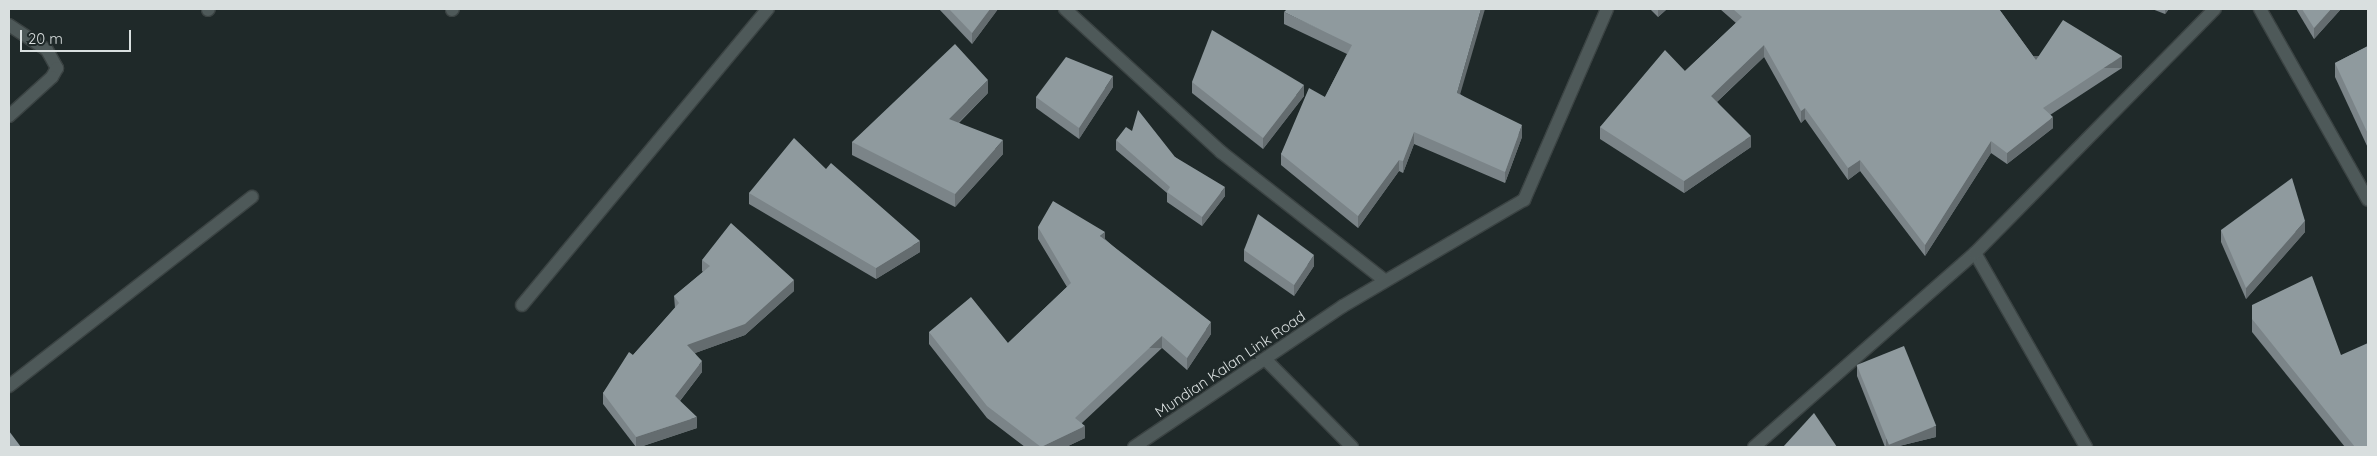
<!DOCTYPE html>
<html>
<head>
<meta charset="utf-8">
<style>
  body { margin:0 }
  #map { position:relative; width:2377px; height:456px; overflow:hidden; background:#1f2929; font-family:Quicksand,sans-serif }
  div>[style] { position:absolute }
  .roads { filter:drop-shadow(1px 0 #3b4343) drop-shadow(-1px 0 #3b4343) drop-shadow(0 1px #3b4343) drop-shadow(0 -1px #3b4343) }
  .minor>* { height:12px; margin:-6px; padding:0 6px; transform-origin:6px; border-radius:6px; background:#4e5959 }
  .tertiary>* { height:12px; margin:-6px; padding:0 6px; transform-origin:6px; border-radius:6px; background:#4e5959 }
  .wall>* { inset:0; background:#7b8488 }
  .shaded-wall>* { inset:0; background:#646c6f; transform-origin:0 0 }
  .building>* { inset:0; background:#8f9a9e; transform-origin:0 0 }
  span { translate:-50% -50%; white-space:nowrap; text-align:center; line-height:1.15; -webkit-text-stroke:5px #1f2929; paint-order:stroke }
  .street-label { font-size:15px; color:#d9dfdf }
  .frame { position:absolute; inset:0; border:10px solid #d9dfdf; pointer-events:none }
  .scale { position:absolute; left:20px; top:30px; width:111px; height:22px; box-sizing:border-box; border:2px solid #d9dfdf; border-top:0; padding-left:6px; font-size:15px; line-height:18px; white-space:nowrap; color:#d9dfdf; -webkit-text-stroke:4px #1f2929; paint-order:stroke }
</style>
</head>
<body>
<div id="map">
  <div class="roads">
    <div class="minor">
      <div style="left:1065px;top:9px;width:212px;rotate:42.5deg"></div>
      <div style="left:1221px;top:152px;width:207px;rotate:38.1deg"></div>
      <div style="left:2260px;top:9px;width:219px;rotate:60.5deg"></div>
      <div style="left:208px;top:10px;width:1px;rotate:-45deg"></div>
      <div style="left:452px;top:10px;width:1px;rotate:-45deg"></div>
      <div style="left:9px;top:25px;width:45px;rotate:33.3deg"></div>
      <div style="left:47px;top:50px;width:21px;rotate:61deg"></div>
      <div style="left:57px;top:68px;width:10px;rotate:119deg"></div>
      <div style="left:52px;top:77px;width:58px;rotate:137.8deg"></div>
      <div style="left:1975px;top:253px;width:224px;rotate:60.2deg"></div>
      <div style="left:522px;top:305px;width:385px;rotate:-50.3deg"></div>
      <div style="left:1267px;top:361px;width:121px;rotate:45.3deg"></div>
      <div style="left:9px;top:386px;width:308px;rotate:-37.9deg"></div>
      <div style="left:1754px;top:447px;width:294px;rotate:-41.3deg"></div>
      <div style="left:1975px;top:253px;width:342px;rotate:-45.5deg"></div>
    </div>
    <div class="tertiary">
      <div style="left:1134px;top:447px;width:252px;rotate:-34deg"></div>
      <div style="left:1343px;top:306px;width:210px;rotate:-30.4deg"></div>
      <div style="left:1524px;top:200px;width:208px;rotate:-66.5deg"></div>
    </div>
  </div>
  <div class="wall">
    <div style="clip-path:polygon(939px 9px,998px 9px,972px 44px)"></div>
    <div style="clip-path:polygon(1650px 9px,1667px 9px,1658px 17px)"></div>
    <div style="clip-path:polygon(1720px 9px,1999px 9px,2036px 60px,2122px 68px,2050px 115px,2053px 128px,2007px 164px,1991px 153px,1925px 256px,1860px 171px,1848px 180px,1805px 119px,1801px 123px,1764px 57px,1717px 102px,1751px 147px,1684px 193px,1600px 139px,1600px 127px,1685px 71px,1736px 23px)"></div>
    <div style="clip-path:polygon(2152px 9px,2169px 9px,2165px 14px)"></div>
    <div style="clip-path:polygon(2296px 9px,2341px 9px,2314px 39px)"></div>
    <div style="clip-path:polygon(1284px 12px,1460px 94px,1522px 137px,1505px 183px,1414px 144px,1403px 173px,1399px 171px,1358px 228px,1281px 165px,1281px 154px,1325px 97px,1347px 54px,1284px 24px)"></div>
    <div style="clip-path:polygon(2368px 46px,2368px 148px,2335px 77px,2335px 63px)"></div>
    <div style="clip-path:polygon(1192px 82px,1304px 96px,1263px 149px,1192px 93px)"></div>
    <div style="clip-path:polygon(1113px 87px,1079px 139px,1036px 108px,1036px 97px)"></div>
    <div style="clip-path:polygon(988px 93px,959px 123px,1003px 154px,955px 207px,852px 155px,852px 142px)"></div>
    <div style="clip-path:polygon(1116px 140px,1175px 157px,1225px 196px,1202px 226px,1167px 202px,1167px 193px,1116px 150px)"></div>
    <div style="clip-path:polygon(826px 169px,920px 252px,876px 279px,749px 204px,749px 193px)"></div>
    <div style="clip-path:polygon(1038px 227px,1105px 239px,1211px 334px,1187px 370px,1162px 348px,1082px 423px,1085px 438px,1066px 447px,1025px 447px,987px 418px,929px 344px,929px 332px,1008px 343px,1067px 287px,1038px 239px)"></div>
    <div style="clip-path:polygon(2221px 230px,2305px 232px,2246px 299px,2221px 242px)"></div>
    <div style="clip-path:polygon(1244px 250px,1314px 266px,1294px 296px,1244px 261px)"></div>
    <div style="clip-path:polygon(702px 260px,794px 291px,745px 335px,695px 353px,702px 372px,680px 401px,697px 428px,640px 447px,636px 447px,603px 404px,603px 393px,633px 355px,675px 308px,674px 296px,703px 272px,702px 271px)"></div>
    <div style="clip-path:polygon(2252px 305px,2368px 447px,2345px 447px,2252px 332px)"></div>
    <div style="clip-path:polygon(1857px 365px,1936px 437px,1895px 447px,1885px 447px,1857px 376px)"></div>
  </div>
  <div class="shaded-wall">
    <div style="clip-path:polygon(990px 9px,998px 9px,972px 44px,972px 33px)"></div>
    <div style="clip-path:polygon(1481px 9px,1485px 9px,1457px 105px,1457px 93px)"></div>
    <div style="clip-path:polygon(1658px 9px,1667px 9px,1658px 17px)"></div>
    <div style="clip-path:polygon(2165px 9px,2169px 9px,2165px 14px)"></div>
    <div style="clip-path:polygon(2331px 9px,2341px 9px,2314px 39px,2314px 28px)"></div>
    <div style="clip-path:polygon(1764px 45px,1764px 57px,1711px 107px,1711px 96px)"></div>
    <div style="left:2122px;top:56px;width:12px;height:95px;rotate:90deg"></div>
    <div style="clip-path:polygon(1113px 76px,1113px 87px,1079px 139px,1079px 128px)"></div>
    <div style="clip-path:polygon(988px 80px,988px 93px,949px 132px,949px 119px)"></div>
    <div style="clip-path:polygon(1304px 85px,1304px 96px,1263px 149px,1263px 138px)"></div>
    <div style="clip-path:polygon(1805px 108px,1805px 119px,1801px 123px,1801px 111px)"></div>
    <div style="clip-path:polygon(2053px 117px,2053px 128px,2007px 164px,2007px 153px)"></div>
    <div style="clip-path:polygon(1522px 125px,1522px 137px,1505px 183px,1505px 172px)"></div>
    <div style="clip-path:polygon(1414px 132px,1414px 144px,1403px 173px,1403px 161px)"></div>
    <div style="clip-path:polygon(1751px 136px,1751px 147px,1684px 193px,1684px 181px)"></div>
    <div style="clip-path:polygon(1003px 140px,1003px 154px,955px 207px,955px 194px)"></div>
    <div style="clip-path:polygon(1991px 141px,1991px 153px,1925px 256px,1925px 245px)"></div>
    <div style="clip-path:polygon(1399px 160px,1399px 171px,1358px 228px,1358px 216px)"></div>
    <div style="clip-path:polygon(1860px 160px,1860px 171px,1848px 180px,1848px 168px)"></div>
    <div style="clip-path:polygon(1225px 187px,1225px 196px,1202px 226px,1202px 217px)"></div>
    <div style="clip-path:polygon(2305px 221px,2305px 232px,2246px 299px,2246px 288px)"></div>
    <div style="clip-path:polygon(1105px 232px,1105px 245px,1100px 236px)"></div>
    <div style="clip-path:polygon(920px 241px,920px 252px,876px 279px,876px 268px)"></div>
    <div style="clip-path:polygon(1314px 255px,1314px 266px,1294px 296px,1294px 285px)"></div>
    <div style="clip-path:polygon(794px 280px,794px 291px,745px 335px,687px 356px,687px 345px)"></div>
    <div style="clip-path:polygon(1211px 322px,1211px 334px,1187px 370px,1187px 358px)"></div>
    <div style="left:1162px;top:336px;width:12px;height:120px;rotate:90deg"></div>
    <div style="clip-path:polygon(702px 361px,702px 372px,675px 407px,675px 396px)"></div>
    <div style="clip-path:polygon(697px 417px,697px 428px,640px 447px,636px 447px,636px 437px)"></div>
    <div style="clip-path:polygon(1085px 426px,1085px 438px,1066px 447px,1041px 447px)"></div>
    <div style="clip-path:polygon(1936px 426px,1936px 437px,1895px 447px,1886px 447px,1886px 439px)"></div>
  </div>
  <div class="building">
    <div style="clip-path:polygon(949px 9px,990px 9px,972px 33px)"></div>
    <div style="clip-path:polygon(1287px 9px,1481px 9px,1457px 93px,1522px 125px,1505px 172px,1414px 132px,1403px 161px,1399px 160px,1358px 216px,1281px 154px,1309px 88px,1325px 97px,1352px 45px,1284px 12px)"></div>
    <div style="clip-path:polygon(1733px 9px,1999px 9px,2036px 60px,2063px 20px,2122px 56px,2043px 108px,2053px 117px,2007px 153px,1991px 141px,1925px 245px,1860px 160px,1848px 168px,1805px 108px,1801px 111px,1764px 45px,1711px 96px,1751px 136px,1684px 181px,1600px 127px,1665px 50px,1685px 71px,1742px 17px)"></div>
    <div style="clip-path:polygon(2302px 9px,2331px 9px,2314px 28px)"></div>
    <div style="clip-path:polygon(1212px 30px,1304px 85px,1263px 138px,1192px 82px)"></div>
    <div style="clip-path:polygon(955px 44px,988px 80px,949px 119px,1003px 140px,955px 194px,852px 142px)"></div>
    <div style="clip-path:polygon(2368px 46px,2368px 134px,2335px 63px)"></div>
    <div style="clip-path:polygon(1066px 57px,1113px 76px,1079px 128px,1036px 97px)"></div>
    <div style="clip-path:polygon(1138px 110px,1175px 157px,1225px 187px,1202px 217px,1167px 192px,1170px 187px,1116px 140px,1126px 127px,1132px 131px)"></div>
    <div style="clip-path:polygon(794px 138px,826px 169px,831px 163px,920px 241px,876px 268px,749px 193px)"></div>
    <div style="clip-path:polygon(2292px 178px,2305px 221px,2246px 288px,2221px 230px)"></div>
    <div style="clip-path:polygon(1053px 201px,1105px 232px,1100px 236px,1211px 322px,1187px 358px,1162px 336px,1075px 418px,1085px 426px,1041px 447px,987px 406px,929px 332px,971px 297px,1008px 343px,1071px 283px,1038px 227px)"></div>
    <div style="clip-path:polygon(1258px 214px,1314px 255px,1294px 285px,1244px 250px)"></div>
    <div style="clip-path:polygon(731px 223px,794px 280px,745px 324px,687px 345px,702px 361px,675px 396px,697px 417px,636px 437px,603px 393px,629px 352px,633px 355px,679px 303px,674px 296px,710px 266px,702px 260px)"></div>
    <div style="clip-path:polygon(2312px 276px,2341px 355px,2368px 343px,2368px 447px,2355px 447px,2252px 319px,2252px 305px)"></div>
    <div style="left:1904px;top:346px;width:86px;height:51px;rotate:68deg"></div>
    <div style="clip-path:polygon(1814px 413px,1837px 447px,1783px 447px)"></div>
    <div style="clip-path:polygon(9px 431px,21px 447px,9px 447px)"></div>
  </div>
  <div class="street-label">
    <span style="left:1230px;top:364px;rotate:-34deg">Mundian Kalan Link Road</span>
  </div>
  <div class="frame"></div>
  <div class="scale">20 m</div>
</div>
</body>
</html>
